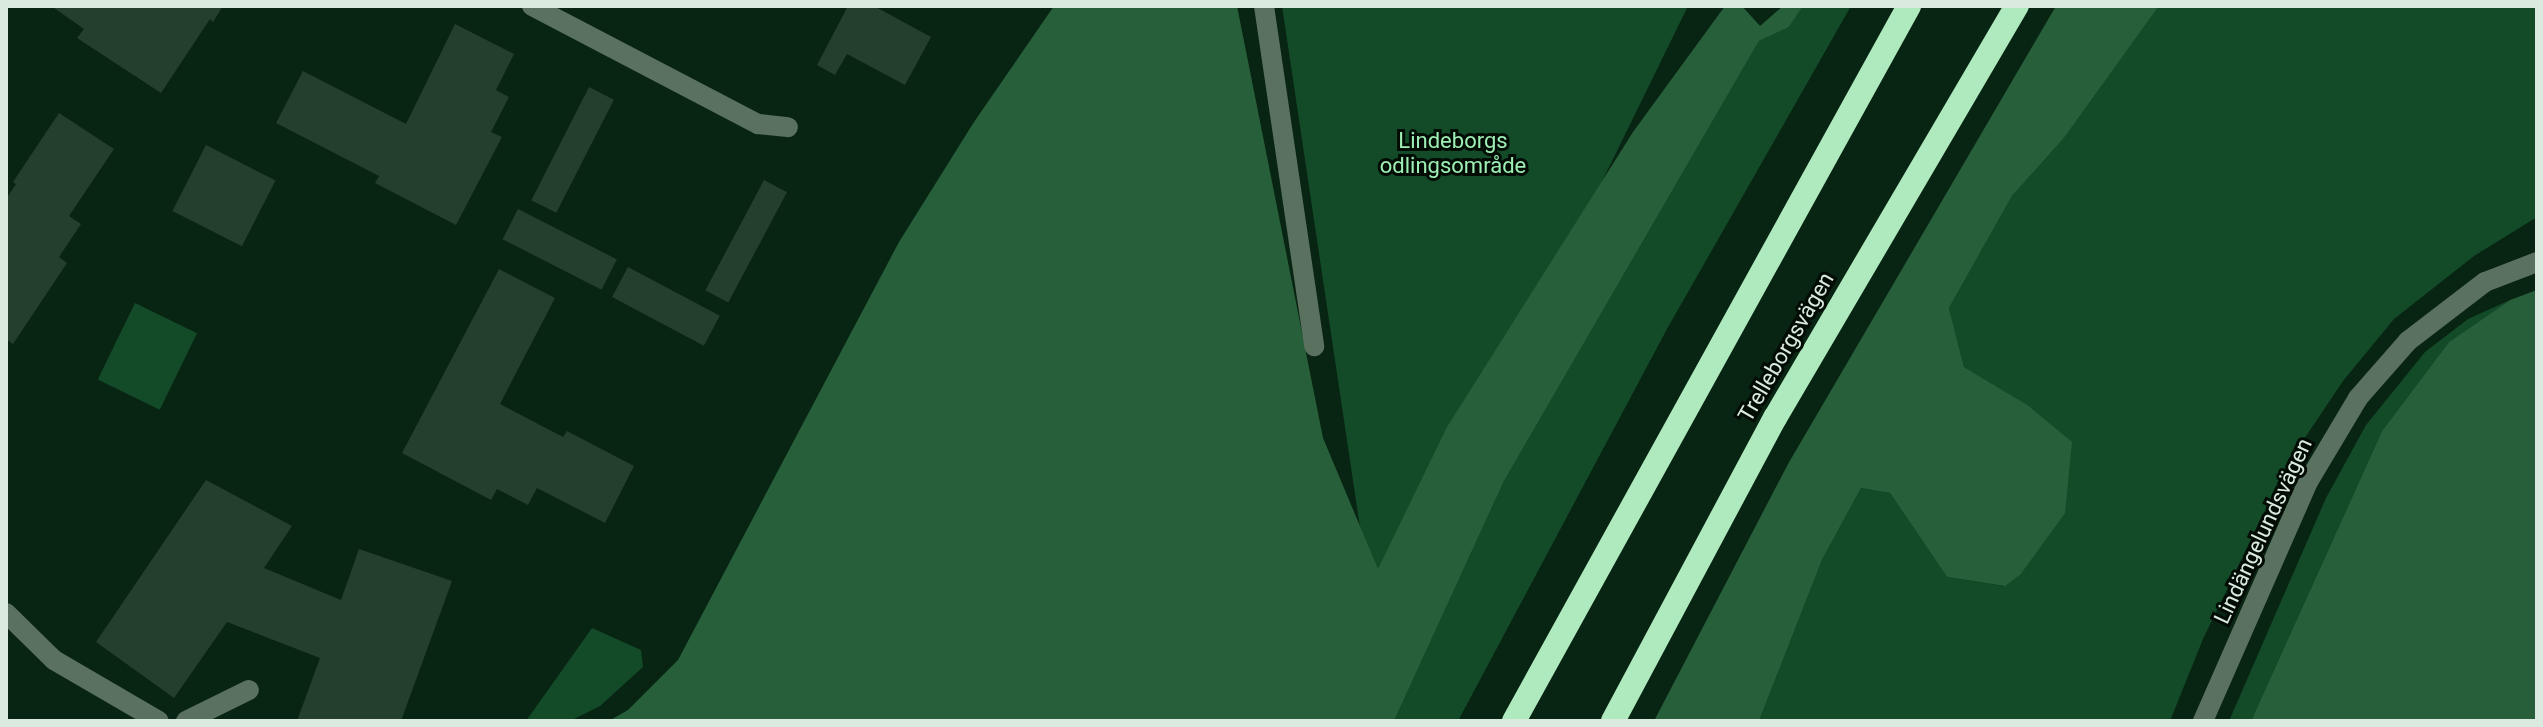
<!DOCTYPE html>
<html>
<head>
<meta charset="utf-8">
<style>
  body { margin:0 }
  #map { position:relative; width:2543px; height:727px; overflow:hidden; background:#082412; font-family:Roboto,sans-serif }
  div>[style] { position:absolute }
  .green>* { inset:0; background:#134b29; transform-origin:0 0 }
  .forest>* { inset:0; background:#285f3b }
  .building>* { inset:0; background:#243f2c; transform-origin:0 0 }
  .minor>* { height:20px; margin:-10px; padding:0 10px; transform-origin:10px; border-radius:10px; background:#5b7160 }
  .highway>* { height:24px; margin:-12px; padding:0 12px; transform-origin:12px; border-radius:12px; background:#afe9be }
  span { translate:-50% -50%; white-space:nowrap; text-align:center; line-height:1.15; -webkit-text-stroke:6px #020b04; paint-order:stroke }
  .park-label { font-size:22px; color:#9defb4 }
  .street-label { font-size:22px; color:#daeade }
  .frame { position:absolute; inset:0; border:8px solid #daeade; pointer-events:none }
</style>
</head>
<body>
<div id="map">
  <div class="green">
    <div style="clip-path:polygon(1282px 6px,1688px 6px,1377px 641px)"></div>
    <div style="clip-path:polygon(1803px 6px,1851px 6px,1667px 329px,1458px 721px,1394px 721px,1504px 481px,1759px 41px,1789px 27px)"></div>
    <div style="clip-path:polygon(2159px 6px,2537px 6px,2537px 217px,2474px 256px,2394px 319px,2343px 381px,2288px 463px,2203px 639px,2170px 721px,1759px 721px,1822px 560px,1861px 488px,1890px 493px,1947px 577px,2004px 586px,2020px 575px,2026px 404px,1964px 367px,1949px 308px,2012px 196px,2064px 138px)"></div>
    <div style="clip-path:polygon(2510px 300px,2449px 342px,2382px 431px,2251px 721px,2229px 721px,2326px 498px,2366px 425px,2425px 352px,2468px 319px)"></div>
    <div style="left:135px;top:303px;width:69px;height:85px;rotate:26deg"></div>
    <div style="clip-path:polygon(592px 628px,641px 650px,643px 667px,600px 706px,570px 721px,526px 721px)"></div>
  </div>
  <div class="forest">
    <div style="clip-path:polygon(1054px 6px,1237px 6px,1323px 438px,1378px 569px,1447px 427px,1633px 132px,1725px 6px,1742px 6px,1760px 26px,1783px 6px,1803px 6px,1789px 27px,1759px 41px,1504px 481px,1394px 721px,609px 721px,628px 710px,678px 660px,899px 242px,974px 122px)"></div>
    <div style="clip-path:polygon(2056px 6px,2159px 6px,2064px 138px,2012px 196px,1949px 308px,1964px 367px,2026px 404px,2072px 442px,2065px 513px,2020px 575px,2005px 586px,1947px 577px,1890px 493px,1861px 488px,1822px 560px,1759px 721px,1654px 721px,1788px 464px)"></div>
    <div style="clip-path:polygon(2537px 290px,2537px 721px,2251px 721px,2382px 431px,2449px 342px,2510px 300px)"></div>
  </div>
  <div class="building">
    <div style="clip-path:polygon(55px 6px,223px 6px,213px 22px,210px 19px,161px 93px,77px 38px,84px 29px,54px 8px)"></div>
    <div style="clip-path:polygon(848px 6px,874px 6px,931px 37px,905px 85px,847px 54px,835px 75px,817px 65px)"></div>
    <div style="clip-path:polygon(455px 24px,514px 54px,496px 90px,509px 97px,491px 132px,502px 137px,456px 225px,375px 183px,379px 176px,276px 123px,303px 71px,406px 124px)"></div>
    <div style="left:589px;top:87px;width:28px;height:127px;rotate:27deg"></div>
    <div style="clip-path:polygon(59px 113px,114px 149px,69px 216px,81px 224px,59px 257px,67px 263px,13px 344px,6px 339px,6px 199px,16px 184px,13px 182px)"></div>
    <div style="left:206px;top:145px;width:78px;height:74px;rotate:27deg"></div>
    <div style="left:764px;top:180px;width:26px;height:125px;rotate:28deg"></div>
    <div style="left:518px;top:209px;width:111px;height:34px;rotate:27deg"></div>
    <div style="left:628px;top:267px;width:104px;height:34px;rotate:28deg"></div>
    <div style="clip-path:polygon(499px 269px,555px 298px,500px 404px,563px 437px,567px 431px,634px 466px,605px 523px,537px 488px,528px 505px,497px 489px,491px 500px,402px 453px)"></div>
    <div style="clip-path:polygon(206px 480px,292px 526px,264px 568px,341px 600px,359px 549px,452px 581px,401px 721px,297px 721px,320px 658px,227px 622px,174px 698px,96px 642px)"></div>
  </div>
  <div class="minor">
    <div style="left:532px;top:6px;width:255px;rotate:27.6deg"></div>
    <div style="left:758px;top:124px;width:30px;rotate:6deg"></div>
    <div style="left:1264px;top:6px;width:344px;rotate:81.6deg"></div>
    <div style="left:6px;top:613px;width:67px;rotate:44.4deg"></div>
    <div style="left:54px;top:660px;width:121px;rotate:30.2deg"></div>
    <div style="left:186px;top:721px;width:70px;rotate:-26.2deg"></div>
    <div style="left:2203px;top:721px;width:261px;rotate:-66.3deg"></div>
    <div style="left:2308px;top:482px;width:98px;rotate:-59.2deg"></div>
    <div style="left:2358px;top:398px;width:76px;rotate:-48.7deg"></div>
    <div style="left:2408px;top:341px;width:97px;rotate:-37.5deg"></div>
    <div style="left:2485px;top:282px;width:56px;rotate:-21deg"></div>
  </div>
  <div class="highway">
    <div style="left:1514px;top:721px;width:817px;rotate:-61.08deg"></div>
    <div style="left:1613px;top:721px;width:344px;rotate:-61.9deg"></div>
    <div style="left:1775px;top:418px;width:478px;rotate:-59.6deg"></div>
  </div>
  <div class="park-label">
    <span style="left:1453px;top:153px">Lindeborgs<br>odlingsområde</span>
  </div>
  <div class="street-label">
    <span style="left:1786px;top:347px;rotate:-60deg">Trelleborgsvägen</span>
    <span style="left:2263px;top:531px;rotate:-65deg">Lindängelundsvägen</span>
  </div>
  <div class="frame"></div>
</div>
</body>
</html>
